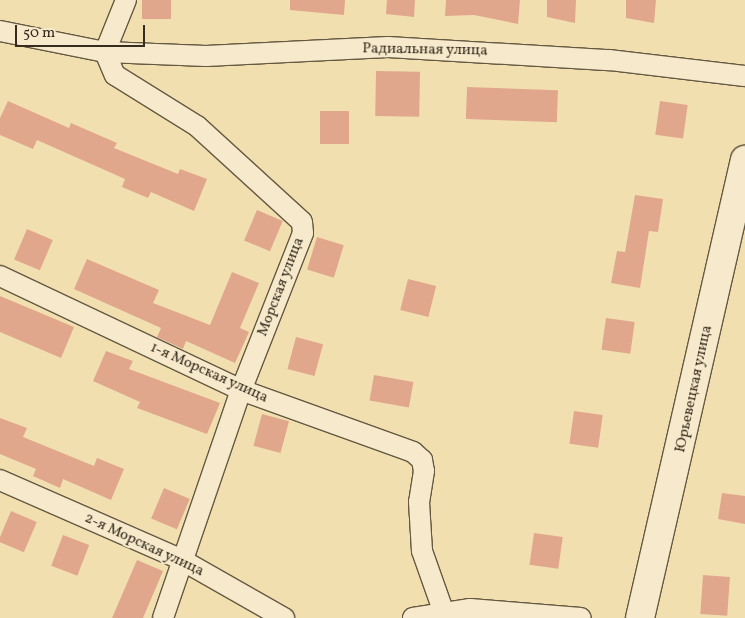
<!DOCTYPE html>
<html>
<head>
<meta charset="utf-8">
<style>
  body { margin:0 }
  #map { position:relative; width:745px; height:618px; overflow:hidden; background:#f2dfb0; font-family:Vollkorn,serif }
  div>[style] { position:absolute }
  .building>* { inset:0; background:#e1a78d; transform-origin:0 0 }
  .roads { filter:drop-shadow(1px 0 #655942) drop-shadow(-1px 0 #655942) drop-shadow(0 1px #655942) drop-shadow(0 -1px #655942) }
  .minor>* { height:20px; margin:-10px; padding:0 10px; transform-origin:10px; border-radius:10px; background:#f7eacc }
  .secondary>* { height:28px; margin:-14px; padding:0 14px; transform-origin:14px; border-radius:14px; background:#f7eacc }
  span { translate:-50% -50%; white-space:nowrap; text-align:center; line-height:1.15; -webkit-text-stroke:4px #f7eacc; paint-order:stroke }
  .street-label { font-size:15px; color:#362c1e }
  .scale { position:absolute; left:15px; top:25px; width:130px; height:22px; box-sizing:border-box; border:2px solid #362c1e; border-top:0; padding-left:6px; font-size:15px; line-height:18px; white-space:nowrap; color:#362c1e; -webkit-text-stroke:4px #f7eacc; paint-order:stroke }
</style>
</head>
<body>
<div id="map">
  <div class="building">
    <div style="left:142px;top:0;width:29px;height:19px"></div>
    <div style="clip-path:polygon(290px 0,345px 0,344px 15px,290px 10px)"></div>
    <div style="clip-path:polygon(387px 0,415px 0,414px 17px,386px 14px)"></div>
    <div style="clip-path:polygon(446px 0,520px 0,518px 24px,474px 15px,445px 16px)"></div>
    <div style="clip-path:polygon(547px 0,576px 0,575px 23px,547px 17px)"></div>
    <div style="clip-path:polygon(626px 0,656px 0,654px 23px,626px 18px)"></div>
    <div style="left:376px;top:71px;width:44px;height:45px;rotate:1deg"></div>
    <div style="left:467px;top:87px;width:91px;height:32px;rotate:2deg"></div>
    <div style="clip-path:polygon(8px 101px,69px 128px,71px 123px,117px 143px,114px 148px,178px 174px,180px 169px,207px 179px,194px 211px,151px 192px,148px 198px,122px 187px,125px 179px,37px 140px,33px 149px,0 135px,0 118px)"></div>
    <div style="left:660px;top:101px;width:28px;height:34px;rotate:8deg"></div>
    <div style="left:320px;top:111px;width:29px;height:33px"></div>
    <div style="clip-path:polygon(635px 195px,663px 199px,658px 232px,649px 231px,640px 288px,611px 283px,617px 251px,625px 252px)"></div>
    <div style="left:257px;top:210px;width:28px;height:33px;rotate:23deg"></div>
    <div style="left:27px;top:229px;width:28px;height:33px;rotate:23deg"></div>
    <div style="left:317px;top:237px;width:28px;height:34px;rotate:17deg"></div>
    <div style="clip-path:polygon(87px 259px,159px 290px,153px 303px,210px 325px,232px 272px,259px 283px,240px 328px,249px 332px,235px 363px,186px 341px,183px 349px,157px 337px,161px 328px,74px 289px)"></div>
    <div style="left:408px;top:279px;width:29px;height:32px;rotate:14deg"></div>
    <div style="clip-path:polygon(0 296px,74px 327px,61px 358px,0 332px)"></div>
    <div style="left:606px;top:318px;width:29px;height:32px;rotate:8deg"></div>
    <div style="left:296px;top:337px;width:28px;height:33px;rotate:15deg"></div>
    <div style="clip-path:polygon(106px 351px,133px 361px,129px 369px,220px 403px,207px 434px,137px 408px,140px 402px,93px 381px)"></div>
    <div style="left:374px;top:375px;width:40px;height:26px;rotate:10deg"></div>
    <div style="left:574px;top:411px;width:29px;height:33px;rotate:8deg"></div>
    <div style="left:262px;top:414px;width:28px;height:33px;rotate:15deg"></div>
    <div style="clip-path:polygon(0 418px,27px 428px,23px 437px,94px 466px,97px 458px,124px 469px,111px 500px,63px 479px,60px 488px,33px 476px,36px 469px,0 454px)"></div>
    <div style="left:164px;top:488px;width:28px;height:33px;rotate:23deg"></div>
    <div style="clip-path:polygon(722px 493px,745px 496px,745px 524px,718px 519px)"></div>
    <div style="left:11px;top:511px;width:28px;height:33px;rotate:23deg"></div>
    <div style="left:534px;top:533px;width:29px;height:32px;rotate:8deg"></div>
    <div style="left:63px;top:535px;width:28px;height:33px;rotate:21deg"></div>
    <div style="clip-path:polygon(137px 560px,163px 571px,143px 618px,112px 618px)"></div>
    <div style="left:703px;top:575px;width:27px;height:39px;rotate:4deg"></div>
  </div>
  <div class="roads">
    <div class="minor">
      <div style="left:0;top:31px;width:107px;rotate:11.3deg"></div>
      <div style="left:105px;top:52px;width:101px;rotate:2.3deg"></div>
      <div style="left:206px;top:56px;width:182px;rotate:-2.8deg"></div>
      <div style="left:388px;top:47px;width:222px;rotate:3.4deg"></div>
      <div style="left:610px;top:60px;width:136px;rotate:6.8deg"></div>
      <div style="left:105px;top:52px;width:25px;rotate:67deg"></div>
      <div style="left:115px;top:75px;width:97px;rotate:31.9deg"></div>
      <div style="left:197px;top:126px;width:142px;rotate:42.4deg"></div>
      <div style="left:302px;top:222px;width:11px;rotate:85deg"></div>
      <div style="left:303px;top:233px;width:169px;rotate:111.5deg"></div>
      <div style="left:241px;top:390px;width:241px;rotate:108.9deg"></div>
      <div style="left:105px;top:52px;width:56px;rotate:-68deg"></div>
      <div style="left:0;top:276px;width:267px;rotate:25.3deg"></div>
      <div style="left:241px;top:390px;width:183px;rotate:19.8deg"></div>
      <div style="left:413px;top:452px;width:12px;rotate:42deg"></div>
      <div style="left:422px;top:460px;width:11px;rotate:80deg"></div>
      <div style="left:424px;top:471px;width:31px;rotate:99deg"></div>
      <div style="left:419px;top:502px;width:49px;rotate:86.5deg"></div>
      <div style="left:422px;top:551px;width:66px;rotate:70.5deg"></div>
      <div style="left:0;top:480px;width:197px;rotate:23.7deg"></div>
      <div style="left:180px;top:559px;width:120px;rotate:29.6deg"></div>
      <div style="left:413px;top:618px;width:58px;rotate:-9deg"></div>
      <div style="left:470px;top:609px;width:111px;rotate:4.6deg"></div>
    </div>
    <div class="secondary">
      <div style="left:640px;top:618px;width:470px;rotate:-77.1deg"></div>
    </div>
  </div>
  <div class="street-label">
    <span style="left:425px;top:50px;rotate:1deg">Радиальная улица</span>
    <span style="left:281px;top:287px;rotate:-69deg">Морская улица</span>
    <span style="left:209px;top:373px;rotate:24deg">1-я Морская улица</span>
    <span style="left:694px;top:389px;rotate:-78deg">Юрьевецкая улица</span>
    <span style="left:144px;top:545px;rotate:25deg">2-я Морская улица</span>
  </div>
  <div class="scale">50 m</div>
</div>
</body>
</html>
